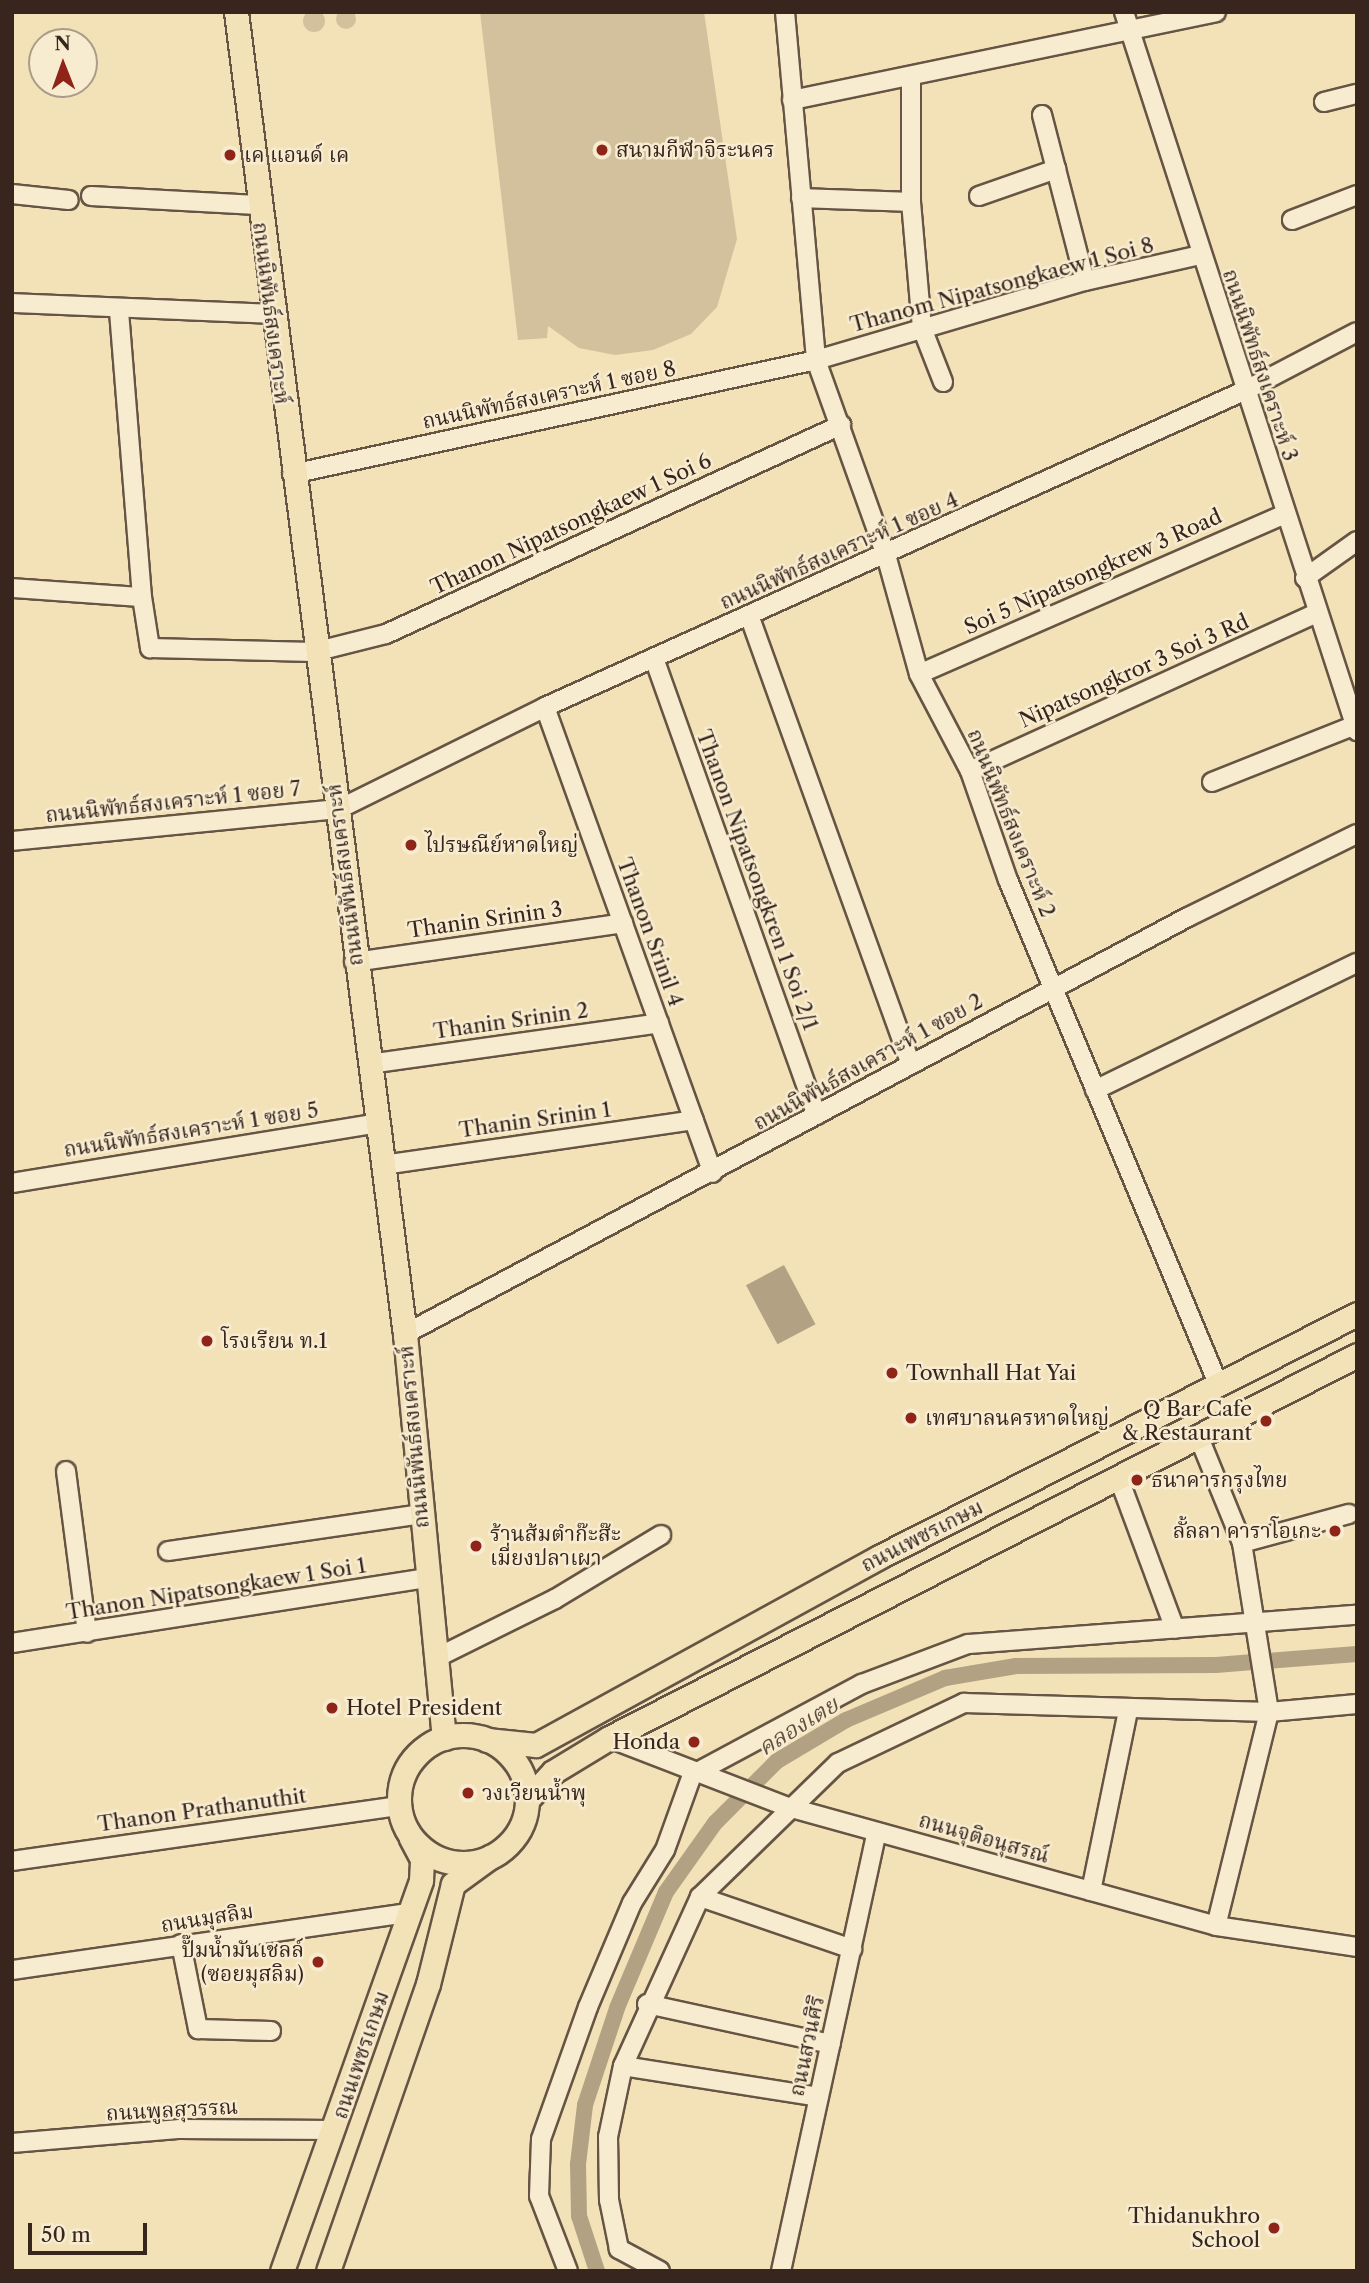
<!DOCTYPE html>
<html>
<head>
<meta charset="utf-8">
<style>
  body { margin:0 }
  #map { position:relative; width:1369px; height:2283px; overflow:hidden; background:#f3e1b7; font-family:"Libre Caslon Text","Noto Serif Thai",serif }
  div>[style] { position:absolute }
  .green>* { inset:0; background:#d3c19d }
  .round { border-radius:50% }
  .water>* { inset:0; background:#b3a183; transform-origin:0 0 }
  .canal>* { height:16px; margin:-8px; padding:0 8px; transform-origin:8px; border-radius:8px; background:#b3a183 }
  .roads { filter:drop-shadow(2px 0 #665444) drop-shadow(-2px 0 #665444) drop-shadow(0 2px #665444) drop-shadow(0 -2px #665444) }
  .minor>* { height:18px; margin:-9px; padding:0 9px; transform-origin:9px; border-radius:9px; background:#f7ecd0 }
  .major>* { height:23px; margin:-11.5px; padding:0 11.5px; transform-origin:11.5px; border-radius:11.5px; background:#f3e1b7 }
  .major>.ring { margin:-11.5px; padding:0; box-sizing:content-box; background:none; border:23px solid #f3e1b7; border-radius:50% }
  .dots>* { width:19px; height:19px; translate:-50% -50%; box-sizing:border-box; border:4px solid #f7ecd0; border-radius:50% }
  span { translate:-50% -50%; white-space:nowrap; text-align:center; line-height:1.15; -webkit-text-stroke:5px #f7ecd0; paint-order:stroke }
  .poi-label { font-size:21px; color:#37251e }
  .left { translate:0 -50%; text-align:left }
  .right { translate:-100% -50%; text-align:right }
  .street-label { font-size:21px; color:#37251e }
  .water-label { font-size:23px; color:#625041; font-style:italic }
  .frame { position:absolute; inset:0; border:14px solid #37251e; pointer-events:none }
  .north { position:absolute; left:28px; top:28px; width:70px; height:70px; box-sizing:border-box; background:#f7ecd0; border:2px solid #aa9c89; border-radius:50%; rotate:359deg; font-size:19px; font-weight:700; line-height:28px; text-align:center; color:#37251e }
  .north::after { content:''; display:block; margin:auto; width:24px; height:32px; background:#8f2418; clip-path:polygon(50% 0,100% 100%,50% 72%,0 100%) }
  .scale { position:absolute; left:28px; top:2223px; width:119px; height:32px; box-sizing:border-box; border:4px solid #37251e; border-top:0; padding-left:9px; font-size:21px; line-height:24px; white-space:nowrap; color:#37251e; -webkit-text-stroke:5px #f7ecd0; paint-order:stroke }
</style>
</head>
<body>
<div id="map">
  <div class="green">
    <div class="round" style="left:336px;top:9px;width:20px;height:20px"></div>
    <div class="round" style="left:303px;top:10px;width:22px;height:22px"></div>
    <div style="clip-path:polygon(480px 12px,704px 12px,737px 239px,717px 307px,691px 334px,653px 350px,615px 355px,579px 348px,548px 326px,547px 338px,518px 340px)"></div>
  </div>
  <div class="water">
    <div style="left:784px;top:1265px;width:67px;height:43px;rotate:62deg"></div>
  </div>
  <div class="canal">
    <div style="left:597px;top:2271px;width:58px;rotate:-108.1deg"></div>
    <div style="left:579px;top:2216px;width:52px;rotate:-91.1deg"></div>
    <div style="left:578px;top:2164px;width:59px;rotate:-83.2deg"></div>
    <div style="left:585px;top:2105px;width:102px;rotate:-71.7deg"></div>
    <div style="left:617px;top:2008px;width:126px;rotate:-67.1deg"></div>
    <div style="left:666px;top:1892px;width:85px;rotate:-54.6deg"></div>
    <div style="left:715px;top:1823px;width:88px;rotate:-45deg"></div>
    <div style="left:777px;top:1761px;width:80px;rotate:-30.7deg"></div>
    <div style="left:846px;top:1720px;width:108px;rotate:-23deg"></div>
    <div style="left:945px;top:1678px;width:72px;rotate:-9.6deg"></div>
    <div style="left:1016px;top:1666px;width:200px;rotate:-0.3deg"></div>
    <div style="left:1216px;top:1665px;width:141px;rotate:-4.5deg"></div>
  </div>
  <div class="roads">
    <div class="minor">
      <div style="left:785px;top:12px;width:349px;rotate:84.9deg"></div>
      <div style="left:816px;top:360px;width:207px;rotate:70.3deg"></div>
      <div style="left:886px;top:555px;width:123px;rotate:74.5deg"></div>
      <div style="left:919px;top:674px;width:110px;rotate:62.3deg"></div>
      <div style="left:970px;top:771px;width:115px;rotate:70.8deg"></div>
      <div style="left:1008px;top:880px;width:548px;rotate:67.36deg"></div>
      <div style="left:1124px;top:12px;width:756px;rotate:72.04deg"></div>
      <div style="left:911px;top:78px;width:124px;rotate:90deg"></div>
      <div style="left:911px;top:202px;width:126px;rotate:85deg"></div>
      <div style="left:922px;top:328px;width:58px;rotate:68.7deg"></div>
      <div style="left:792px;top:100px;width:433px;rotate:-11.7deg"></div>
      <div style="left:1324px;top:102px;width:34px;rotate:-14deg"></div>
      <div style="left:1042px;top:115px;width:171px;rotate:75.5deg"></div>
      <div style="left:12px;top:194px;width:57px;rotate:6deg"></div>
      <div style="left:91px;top:196px;width:166px;rotate:3.1deg"></div>
      <div style="left:979px;top:196px;width:82px;rotate:-19.3deg"></div>
      <div style="left:801px;top:198px;width:110px;rotate:2.1deg"></div>
      <div style="left:1292px;top:220px;width:70px;rotate:-21deg"></div>
      <div style="left:12px;top:303px;width:260px;rotate:2.4deg"></div>
      <div style="left:292px;top:474px;width:536px;rotate:-12.27deg"></div>
      <div style="left:816px;top:360px;width:280px;rotate:-16.4deg"></div>
      <div style="left:1085px;top:281px;width:118px;rotate:-12.7deg"></div>
      <div style="left:1305px;top:578px;width:64px;rotate:-35.4deg"></div>
      <div style="left:12px;top:588px;width:130px;rotate:4deg"></div>
      <div style="left:142px;top:597px;width:288px;rotate:-94.6deg"></div>
      <div style="left:142px;top:597px;width:52px;rotate:81.1deg"></div>
      <div style="left:150px;top:648px;width:164px;rotate:1.4deg"></div>
      <div style="left:314px;top:652px;width:74px;rotate:-14deg"></div>
      <div style="left:386px;top:634px;width:501px;rotate:-24.67deg"></div>
      <div style="left:749px;top:615px;width:477px;rotate:70.2deg"></div>
      <div style="left:655px;top:661px;width:482px;rotate:70.4deg"></div>
      <div style="left:919px;top:674px;width:399px;rotate:-23.6deg"></div>
      <div style="left:545px;top:707px;width:495px;rotate:70.2deg"></div>
      <div style="left:970px;top:771px;width:381px;rotate:-24.5deg"></div>
      <div style="left:1212px;top:782px;width:154px;rotate:-21.7deg"></div>
      <div style="left:12px;top:841px;width:329px;rotate:-5.6deg"></div>
      <div style="left:339px;top:809px;width:230px;rotate:-26.3deg"></div>
      <div style="left:545px;top:707px;width:767px;rotate:-24.33deg"></div>
      <div style="left:1244px;top:391px;width:127px;rotate:-27.6deg"></div>
      <div style="left:354px;top:962px;width:272px;rotate:-8.2deg"></div>
      <div style="left:369px;top:1064px;width:293px;rotate:-8deg"></div>
      <div style="left:1095px;top:1090px;width:291px;rotate:-25.9deg"></div>
      <div style="left:383px;top:1165px;width:314px;rotate:-8.2deg"></div>
      <div style="left:12px;top:1183px;width:371px;rotate:-9.3deg"></div>
      <div style="left:405px;top:1334px;width:887px;rotate:-28.04deg"></div>
      <div style="left:1188px;top:917px;width:188px;rotate:-26.2deg"></div>
      <div style="left:1198px;top:1435px;width:117px;rotate:67.8deg"></div>
      <div style="left:1242px;top:1543px;width:171px;rotate:80.9deg"></div>
      <div style="left:1269px;top:1712px;width:220px;rotate:103.9deg"></div>
      <div style="left:66px;top:1471px;width:163px;rotate:82.6deg"></div>
      <div style="left:1118px;top:1476px;width:163px;rotate:69.6deg"></div>
      <div style="left:1242px;top:1543px;width:111px;rotate:-15.2deg"></div>
      <div style="left:168px;top:1551px;width:256px;rotate:-8.3deg"></div>
      <div style="left:12px;top:1643px;width:419px;rotate:-8.9deg"></div>
      <div style="left:436px;top:1658px;width:133px;rotate:-26.4deg"></div>
      <div style="left:555px;top:1599px;width:124px;rotate:-31.1deg"></div>
      <div style="left:609px;top:1738px;width:192px;rotate:21.1deg"></div>
      <div style="left:788px;top:1807px;width:444px;rotate:15.5deg"></div>
      <div style="left:1216px;top:1926px;width:143px;rotate:8.5deg"></div>
      <div style="left:12px;top:1861px;width:391px;rotate:-8.1deg"></div>
      <div style="left:1091px;top:1891px;width:185px;rotate:-78.4deg"></div>
      <div style="left:700px;top:1897px;width:161px;rotate:18.9deg"></div>
      <div style="left:181px;top:1944px;width:87px;rotate:78.7deg"></div>
      <div style="left:198px;top:2029px;width:73px;rotate:1.6deg"></div>
      <div style="left:12px;top:1970px;width:402px;rotate:-8.2deg"></div>
      <div style="left:647px;top:2004px;width:188px;rotate:12.3deg"></div>
      <div style="left:623px;top:2066px;width:198px;rotate:9deg"></div>
      <div style="left:12px;top:2143px;width:169px;rotate:-4.8deg"></div>
      <div style="left:180px;top:2129px;width:154px;rotate:0.4deg"></div>
      <div style="left:568px;top:2271px;width:80px;rotate:-111.1deg"></div>
      <div style="left:539px;top:2196px;width:57px;rotate:-88deg"></div>
      <div style="left:541px;top:2139px;width:140px;rotate:-70.4deg"></div>
      <div style="left:588px;top:2007px;width:113px;rotate:-67.1deg"></div>
      <div style="left:632px;top:1903px;width:62px;rotate:-58.1deg"></div>
      <div style="left:665px;top:1850px;width:80px;rotate:-70.2deg"></div>
      <div style="left:692px;top:1775px;width:193px;rotate:-28.2deg"></div>
      <div style="left:862px;top:1684px;width:113px;rotate:-20.7deg"></div>
      <div style="left:968px;top:1644px;width:390px;rotate:-4.3deg"></div>
      <div style="left:660px;top:2271px;width:47px;rotate:-151.8deg"></div>
      <div style="left:619px;top:2249px;width:50px;rotate:-101.5deg"></div>
      <div style="left:609px;top:2200px;width:63px;rotate:-90.9deg"></div>
      <div style="left:608px;top:2137px;width:73px;rotate:-78.1deg"></div>
      <div style="left:623px;top:2066px;width:186px;rotate:-65.5deg"></div>
      <div style="left:700px;top:1897px;width:192px;rotate:-44.2deg"></div>
      <div style="left:838px;top:1763px;width:140px;rotate:-25.5deg"></div>
      <div style="left:964px;top:1703px;width:305px;rotate:1.7deg"></div>
      <div style="left:1269px;top:1712px;width:88px;rotate:-5.2deg"></div>
      <div style="left:781px;top:2271px;width:449px;rotate:-77.7deg"></div>
    </div>
    <div class="major">
      <div style="left:236px;top:12px;width:1333px;rotate:82.72deg"></div>
      <div style="left:405px;top:1334px;width:406px;rotate:84.5deg"></div>
      <div class="ring" style="left:399px;top:1735px;width:105px;height:105px"></div>
      <div style="left:487px;top:1740px;width:49px;rotate:5.8deg"></div>
      <div style="left:536px;top:1745px;width:391px;rotate:-28.7deg"></div>
      <div style="left:879px;top:1557px;width:536px;rotate:-26.95deg"></div>
      <div style="left:527px;top:1800px;width:38px;rotate:-47deg"></div>
      <div style="left:553px;top:1772px;width:66px;rotate:-31.3deg"></div>
      <div style="left:609px;top:1738px;width:840px;rotate:-27.11deg"></div>
      <div style="left:282px;top:2271px;width:415px;rotate:-70.4deg"></div>
      <div style="left:421px;top:1880px;width:21px;rotate:-87deg"></div>
      <div style="left:422px;top:1859px;width:24px;rotate:-118deg"></div>
      <div style="left:328px;top:2271px;width:304px;rotate:-70.8deg"></div>
      <div style="left:428px;top:1984px;width:103px;rotate:-76deg"></div>
      <div style="left:453px;top:1884px;width:46px;rotate:-36.1deg"></div>
    </div>
  </div>
  <div class="dots">
    <div style="left:602px;top:150px;background:#8f2418"></div>
    <div style="left:230px;top:155px;background:#8f2418"></div>
    <div style="left:411px;top:845px;background:#8f2418"></div>
    <div style="left:207px;top:1341px;background:#8f2418"></div>
    <div style="left:892px;top:1373px;background:#8f2418"></div>
    <div style="left:911px;top:1418px;background:#8f2418"></div>
    <div style="left:1266px;top:1421px;background:#8f2418"></div>
    <div style="left:1137px;top:1480px;background:#8f2418"></div>
    <div style="left:1335px;top:1531px;background:#8f2418"></div>
    <div style="left:476px;top:1546px;background:#8f2418"></div>
    <div style="left:332px;top:1708px;background:#8f2418"></div>
    <div style="left:694px;top:1742px;background:#8f2418"></div>
    <div style="left:468px;top:1793px;background:#8f2418"></div>
    <div style="left:318px;top:1962px;background:#8f2418"></div>
    <div style="left:1274px;top:2228px;background:#8f2418"></div>
  </div>
  <div class="poi-label">
    <span class="left" style="left:616px;top:150px">สนามกีฬาจิระนคร</span>
    <span class="left" style="left:244px;top:155px">เค แอนด์ เค</span>
    <span class="left" style="left:425px;top:845px">ไปรษณีย์หาดใหญ่</span>
    <span class="left" style="left:221px;top:1341px">โรงเรียน ท.1</span>
    <span class="left" style="left:906px;top:1373px">Townhall Hat Yai</span>
    <span class="right" style="left:1252px;top:1421px">Q Bar Cafe<br>&amp; Restaurant</span>
    <span class="left" style="left:925px;top:1418px">เทศบาลนครหาดใหญ่</span>
    <span class="left" style="left:1151px;top:1480px">ธนาคารกรุงไทย</span>
    <span class="right" style="left:1321px;top:1531px">ลั้ลลา คาราโอเกะ</span>
    <span class="left" style="left:490px;top:1546px">ร้านส้มตำก๊ะส๊ะ<br>เมี่ยงปลาเผา</span>
    <span class="left" style="left:346px;top:1708px">Hotel President</span>
    <span class="right" style="left:680px;top:1742px">Honda</span>
    <span class="left" style="left:482px;top:1793px">วงเวียนน้ำพุ</span>
    <span class="right" style="left:304px;top:1962px">ปั๊มน้ำมันเชลล์<br>(ซอยมุสลิม)</span>
    <span class="right" style="left:1260px;top:2228px">Thidanukhro<br>School</span>
  </div>
  <div class="street-label">
    <span style="left:1002px;top:285px;rotate:-15deg">Thanom Nipatsongkaew 1 Soi 8</span>
    <span style="left:271px;top:313px;rotate:83deg">ถนนนิพันธ์สงเคราะห์</span>
    <span style="left:1260px;top:365px;rotate:72deg">ถนนนิพัทธ์สงเคราะห์ 3</span>
    <span style="left:549px;top:395px;rotate:-12deg">ถนนนิพัทธ์สงเคราะห์ 1 ซอย 8</span>
    <span style="left:571px;top:524px;rotate:-25deg">Thanon Nipatsongkaew 1 Soi 6</span>
    <span style="left:839px;top:551px;rotate:-24deg">ถนนนิพัทธ์สงเคราะห์ 1 ซอย 4</span>
    <span style="left:1093px;top:572px;rotate:-24deg">Soi 5 Nipatsongkrew 3 Road</span>
    <span style="left:1134px;top:671px;rotate:-24deg">Nipatsongkror 3 Soi 3 Rd</span>
    <span style="left:173px;top:802px;rotate:-6deg">ถนนนิพัทธ์สงเคราะห์ 1 ซอย 7</span>
    <span style="left:1011px;top:823px;rotate:68deg">ถนนนิพัทธ์สงเคราะห์ 2</span>
    <span style="left:345px;top:875px;rotate:-97deg">ถนนนิพันธ์สงเคราะห์</span>
    <span style="left:757px;top:880px;rotate:70deg">Thanon Nipatsongkren 1 Soi 2/1</span>
    <span style="left:485px;top:920px;rotate:-8deg">Thanin Srinin 3</span>
    <span style="left:650px;top:932px;rotate:70deg">Thanon Srinil 4</span>
    <span style="left:511px;top:1021px;rotate:-8deg">Thanin Srinin 2</span>
    <span style="left:868px;top:1062px;rotate:-29deg">ถนนนิพันธ์สงเคราะห์ 1 ซอย 2</span>
    <span style="left:535px;top:1120px;rotate:-8deg">Thanin Srinin 1</span>
    <span style="left:191px;top:1130px;rotate:-9deg">ถนนนิพัทธ์สงเคราะห์ 1 ซอย 5</span>
    <span style="left:414px;top:1437px;rotate:-95deg">ถนนนิพันธ์สงเคราะห์</span>
    <span style="left:922px;top:1536px;rotate:-27deg">ถนนเพชรเกษม</span>
    <span style="left:216px;top:1589px;rotate:-9deg">Thanon Nipatsongkaew 1 Soi 1</span>
    <span style="left:202px;top:1810px;rotate:-8deg">Thanon Prathanuthit</span>
    <span style="left:984px;top:1838px;rotate:16deg">ถนนจุติอนุสรณ์</span>
    <span style="left:207px;top:1918px;rotate:-9deg">ถนนมุสลิม</span>
    <span style="left:807px;top:2046px;rotate:-78deg">ถนนสวนศิริ</span>
    <span style="left:361px;top:2055px;rotate:-71deg">ถนนเพชรเกษม</span>
    <span style="left:172px;top:2110px;rotate:-3deg">ถนนพูลสุวรรณ</span>
  </div>
  <div class="water-label">
    <span style="left:798px;top:1726px;rotate:-32deg">คลองเตย</span>
  </div>
  <div class="frame"></div>
  <div class="north">N</div>
  <div class="scale">50 m</div>
</div>
</body>
</html>
